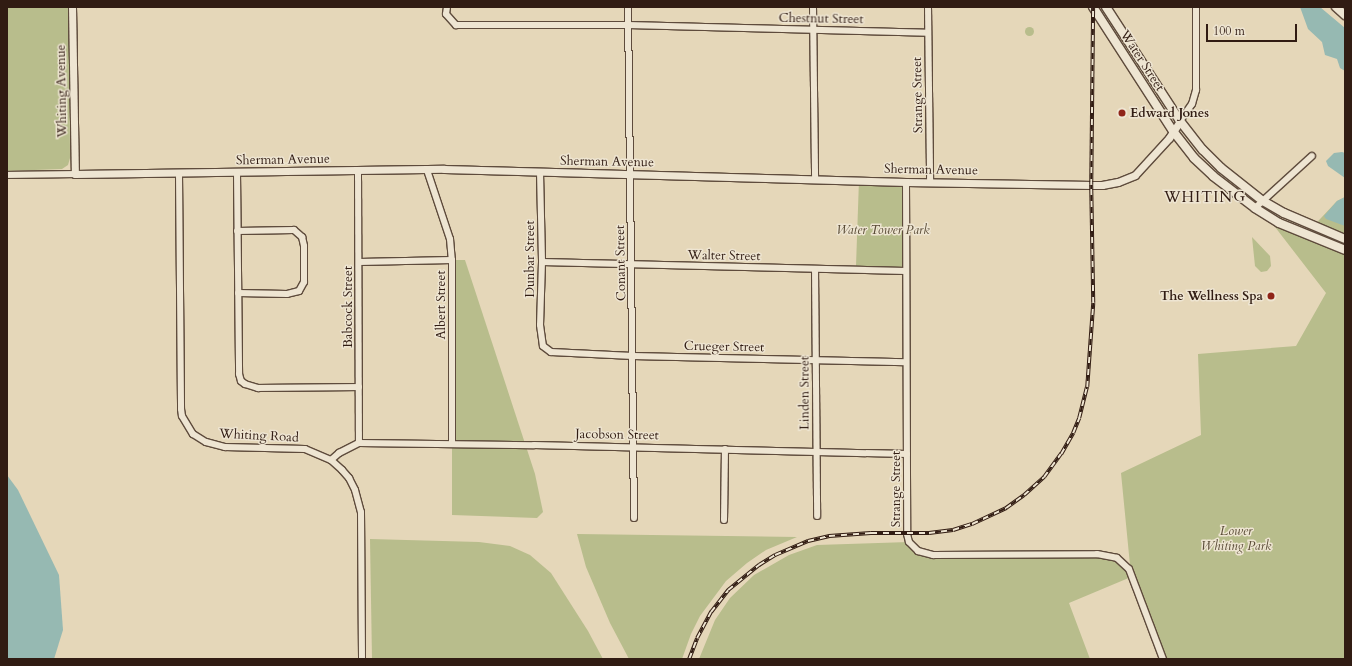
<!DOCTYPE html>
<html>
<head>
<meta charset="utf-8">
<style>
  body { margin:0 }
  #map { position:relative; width:1352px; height:666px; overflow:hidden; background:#e5d7b9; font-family:Cardo,serif }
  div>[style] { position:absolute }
  .green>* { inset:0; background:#b8bd8c; transform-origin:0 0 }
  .round { border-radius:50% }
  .water>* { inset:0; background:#96b9b2 }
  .roads { filter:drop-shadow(1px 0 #5e4b3c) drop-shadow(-1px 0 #5e4b3c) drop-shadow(0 1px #5e4b3c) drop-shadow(0 -1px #5e4b3c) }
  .minor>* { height:6px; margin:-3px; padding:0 3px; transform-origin:3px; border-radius:3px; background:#eee5d2 }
  .tertiary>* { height:7px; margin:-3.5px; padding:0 3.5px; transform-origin:3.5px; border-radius:3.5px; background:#eee5d2 }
  .secondary>* { height:8px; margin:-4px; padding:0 4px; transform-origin:4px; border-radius:4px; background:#eee5d2 }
  .rail>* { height:3.5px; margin-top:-1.75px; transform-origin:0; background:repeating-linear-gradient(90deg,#eee5d2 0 6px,#311c13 0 12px); box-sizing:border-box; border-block:1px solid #311c13 }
  .dots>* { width:11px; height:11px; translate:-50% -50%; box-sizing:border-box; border:2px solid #eee5d2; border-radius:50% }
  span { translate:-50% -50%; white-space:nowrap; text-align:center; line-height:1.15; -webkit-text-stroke:3px #eee5d2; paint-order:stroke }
  .street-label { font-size:13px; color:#311c13 }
  .poi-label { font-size:13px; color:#311c13; font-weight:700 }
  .left { translate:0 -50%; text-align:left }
  .right { translate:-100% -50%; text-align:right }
  .park-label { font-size:13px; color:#5a4c37; font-style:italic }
  .quarter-label { font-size:15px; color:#311c13; letter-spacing:1px }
  .frame { position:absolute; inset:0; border:8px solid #311c13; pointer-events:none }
  .scale { position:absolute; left:1206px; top:24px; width:91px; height:18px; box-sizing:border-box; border:2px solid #311c13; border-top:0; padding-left:5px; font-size:12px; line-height:14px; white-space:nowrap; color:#311c13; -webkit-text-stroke:3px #eee5d2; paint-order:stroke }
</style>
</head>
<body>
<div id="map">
  <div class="green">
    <div style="clip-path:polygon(7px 7px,69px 7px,70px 158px,68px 165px,62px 169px,7px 171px)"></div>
    <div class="round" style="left:1024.5px;top:26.5px;width:9px;height:9px"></div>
    <div style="left:859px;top:180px;width:47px;height:90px;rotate:2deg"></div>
    <div style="clip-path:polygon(1345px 197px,1345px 659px,1163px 659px,1131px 577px,1069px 603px,1090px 659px,699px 659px,715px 620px,730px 598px,754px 575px,789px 555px,817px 545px,909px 542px,922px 553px,1112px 556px,1129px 569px,1130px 565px,1121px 473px,1201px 435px,1198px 354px,1296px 346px,1326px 293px,1265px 214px,1305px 235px,1337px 201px)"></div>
    <div style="clip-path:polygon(1252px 237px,1270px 256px,1271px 266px,1267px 271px,1261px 272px,1255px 266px)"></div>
    <div style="clip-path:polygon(452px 260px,465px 260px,535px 474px,543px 512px,537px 518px,452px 515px)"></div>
    <div style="clip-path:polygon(577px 534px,797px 537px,766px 550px,747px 563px,726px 581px,700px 616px,691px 634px,682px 659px,629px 659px,610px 623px,586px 567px)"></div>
    <div style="clip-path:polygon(370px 539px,479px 542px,510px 546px,530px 555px,551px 573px,588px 631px,603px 659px,372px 659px)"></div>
  </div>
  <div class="water">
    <div style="clip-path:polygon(1300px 7px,1320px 7px,1345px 28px,1345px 71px,1340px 68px,1337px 59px,1325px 55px,1322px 42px,1308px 29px)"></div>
    <div style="clip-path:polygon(1342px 152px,1345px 153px,1345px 178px,1328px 166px,1326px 161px,1334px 153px)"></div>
    <div style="clip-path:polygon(1345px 197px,1345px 226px,1326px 219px,1324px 216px,1337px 201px)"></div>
    <div style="clip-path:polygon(7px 475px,18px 490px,59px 575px,63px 630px,54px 659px,7px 659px)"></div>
  </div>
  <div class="roads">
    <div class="minor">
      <div style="left:447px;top:7px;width:7px;rotate:98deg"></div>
      <div style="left:446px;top:14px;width:15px;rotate:48deg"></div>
      <div style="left:456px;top:25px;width:172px"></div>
      <div style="left:628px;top:25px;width:300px;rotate:1.5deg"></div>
      <div style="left:628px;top:7px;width:511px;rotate:89.33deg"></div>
      <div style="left:813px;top:7px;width:171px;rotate:89.3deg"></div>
      <div style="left:928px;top:7px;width:175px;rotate:89.3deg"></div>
      <div style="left:1180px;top:121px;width:21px;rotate:-55deg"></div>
      <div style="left:1192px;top:104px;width:15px;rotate:-74deg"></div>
      <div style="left:1196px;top:90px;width:83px;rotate:-90deg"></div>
      <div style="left:427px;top:170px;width:73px;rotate:71.6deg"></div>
      <div style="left:450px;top:239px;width:21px;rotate:85deg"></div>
      <div style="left:452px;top:260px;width:183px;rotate:90deg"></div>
      <div style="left:358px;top:171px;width:272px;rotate:89.8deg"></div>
      <div style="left:540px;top:172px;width:90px;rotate:88.7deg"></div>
      <div style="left:542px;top:262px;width:63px;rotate:91.8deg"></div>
      <div style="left:540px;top:325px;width:21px;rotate:82deg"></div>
      <div style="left:543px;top:346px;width:10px;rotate:37deg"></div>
      <div style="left:551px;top:352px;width:82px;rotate:2.8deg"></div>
      <div style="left:633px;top:356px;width:273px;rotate:1.3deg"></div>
      <div style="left:237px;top:173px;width:201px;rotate:89.4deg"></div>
      <div style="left:239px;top:374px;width:7px;rotate:74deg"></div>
      <div style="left:241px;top:381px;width:5px;rotate:37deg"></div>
      <div style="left:245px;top:384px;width:14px;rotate:17deg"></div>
      <div style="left:258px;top:388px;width:101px;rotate:-0.6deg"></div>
      <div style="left:179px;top:174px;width:235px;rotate:89.5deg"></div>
      <div style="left:181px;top:409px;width:7px;rotate:82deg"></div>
      <div style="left:182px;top:416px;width:21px;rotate:59deg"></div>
      <div style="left:193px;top:434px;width:15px;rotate:32deg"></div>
      <div style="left:206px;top:442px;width:20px;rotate:15deg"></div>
      <div style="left:225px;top:447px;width:80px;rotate:1.4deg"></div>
      <div style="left:305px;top:449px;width:28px;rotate:23deg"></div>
      <div style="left:331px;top:460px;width:15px;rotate:42deg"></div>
      <div style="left:342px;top:470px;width:11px;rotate:49deg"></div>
      <div style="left:349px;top:478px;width:13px;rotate:63deg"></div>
      <div style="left:355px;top:490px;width:23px;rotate:75deg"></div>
      <div style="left:361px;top:512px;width:147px;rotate:89.6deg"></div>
      <div style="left:7px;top:175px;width:68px;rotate:-0.8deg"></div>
      <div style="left:906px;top:182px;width:352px;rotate:89.8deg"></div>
      <div style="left:907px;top:534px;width:8px;rotate:76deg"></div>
      <div style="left:909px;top:542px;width:13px;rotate:45deg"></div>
      <div style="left:918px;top:551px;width:16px;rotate:15deg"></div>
      <div style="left:933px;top:555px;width:164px;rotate:-0.3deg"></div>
      <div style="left:1097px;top:554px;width:20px;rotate:11deg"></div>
      <div style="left:1117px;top:558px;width:16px;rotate:43deg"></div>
      <div style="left:1129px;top:569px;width:96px;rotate:69.3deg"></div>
      <div style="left:1255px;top:208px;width:77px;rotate:-42.4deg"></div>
      <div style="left:237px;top:231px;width:57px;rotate:-1deg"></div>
      <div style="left:294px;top:230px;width:11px;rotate:41deg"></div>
      <div style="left:302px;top:237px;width:9px;rotate:77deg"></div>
      <div style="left:304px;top:246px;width:36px;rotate:90deg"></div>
      <div style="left:304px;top:282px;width:10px;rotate:119deg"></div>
      <div style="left:299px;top:291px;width:12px;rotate:166deg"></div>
      <div style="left:287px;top:294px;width:49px;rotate:-178.8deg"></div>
      <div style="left:359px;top:262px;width:93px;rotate:-1.2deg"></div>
      <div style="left:542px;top:262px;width:364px;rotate:1.4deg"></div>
      <div style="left:815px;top:269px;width:247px;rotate:89.5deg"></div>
      <div style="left:331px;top:460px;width:11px;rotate:-41deg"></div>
      <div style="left:339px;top:453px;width:22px;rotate:-27deg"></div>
      <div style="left:359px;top:443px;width:175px;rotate:0.7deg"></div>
      <div style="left:534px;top:445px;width:373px;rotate:1.4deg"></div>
      <div style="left:724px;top:520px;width:71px;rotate:-89.2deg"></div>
    </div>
    <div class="tertiary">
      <div style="left:72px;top:7px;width:167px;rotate:89deg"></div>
      <div style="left:75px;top:174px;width:369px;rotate:-0.8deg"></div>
      <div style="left:444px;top:169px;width:462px;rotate:1.6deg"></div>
      <div style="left:906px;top:182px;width:196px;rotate:0.9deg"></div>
      <div style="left:1102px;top:185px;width:16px;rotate:-11deg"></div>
      <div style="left:1118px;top:182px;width:18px;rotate:-22deg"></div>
      <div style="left:1135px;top:175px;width:50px;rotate:-47.4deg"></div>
      <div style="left:1169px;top:138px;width:20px;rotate:-57deg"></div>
    </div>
    <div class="secondary">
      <div style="left:1093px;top:7px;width:148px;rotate:57.2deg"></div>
      <div style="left:1173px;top:131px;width:34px;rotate:52deg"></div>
      <div style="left:1194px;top:158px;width:26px;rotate:43deg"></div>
      <div style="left:1213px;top:176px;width:53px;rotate:37.3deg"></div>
      <div style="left:1255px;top:208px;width:28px;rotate:32deg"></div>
      <div style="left:1279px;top:223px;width:71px;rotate:22.2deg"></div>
      <div style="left:1106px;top:7px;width:136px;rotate:57deg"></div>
      <div style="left:1180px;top:121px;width:37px;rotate:52deg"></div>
      <div style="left:1203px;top:150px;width:25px;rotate:45deg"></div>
      <div style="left:1221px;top:168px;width:53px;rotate:38.2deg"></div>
      <div style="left:1263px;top:201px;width:24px;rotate:30deg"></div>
      <div style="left:1284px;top:213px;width:66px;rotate:23.1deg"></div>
      <div style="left:1336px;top:7px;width:12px;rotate:42deg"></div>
    </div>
  </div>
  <div class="rail">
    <div style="left:689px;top:659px;width:22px;rotate:-69deg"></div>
    <div style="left:697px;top:638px;width:30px;rotate:-62deg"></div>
    <div style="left:711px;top:612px;width:28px;rotate:-52deg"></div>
    <div style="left:728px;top:590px;width:40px;rotate:-39deg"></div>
    <div style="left:759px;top:565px;width:19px;rotate:-32deg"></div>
    <div style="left:775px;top:555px;width:36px;rotate:-23deg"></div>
    <div style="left:808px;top:541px;width:22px;rotate:-13deg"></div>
    <div style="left:829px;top:536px;width:42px;rotate:-4.1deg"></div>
    <div style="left:871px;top:533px;width:58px"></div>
    <div style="left:929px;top:533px;width:24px;rotate:-7deg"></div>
    <div style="left:953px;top:530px;width:20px;rotate:-18deg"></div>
    <div style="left:972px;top:524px;width:38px;rotate:-25deg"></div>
    <div style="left:1006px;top:508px;width:22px;rotate:-36deg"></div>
    <div style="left:1024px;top:495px;width:27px;rotate:-42deg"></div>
    <div style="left:1044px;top:477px;width:29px;rotate:-54deg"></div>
    <div style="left:1061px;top:454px;width:24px;rotate:-60deg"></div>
    <div style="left:1073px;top:433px;width:16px;rotate:-68deg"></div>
    <div style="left:1079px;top:418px;width:32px;rotate:-76deg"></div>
    <div style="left:1087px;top:387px;width:84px;rotate:-85.9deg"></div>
    <div style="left:1093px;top:303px;width:118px;rotate:-91deg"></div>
    <div style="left:1091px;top:185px;width:178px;rotate:-89.4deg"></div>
  </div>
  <div class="dots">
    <div style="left:1122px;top:113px;background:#8f2418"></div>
    <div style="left:1271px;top:296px;background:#8f2418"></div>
  </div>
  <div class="street-label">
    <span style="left:821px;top:19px;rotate:1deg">Chestnut Street</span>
    <span style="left:1142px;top:61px;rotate:57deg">Water Street</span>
    <span style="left:62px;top:91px;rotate:-91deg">Whiting Avenue</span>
    <span style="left:918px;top:95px;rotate:-91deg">Strange Street</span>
    <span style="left:283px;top:160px;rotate:-1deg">Sherman Avenue</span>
    <span style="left:607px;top:162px;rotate:1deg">Sherman Avenue</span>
    <span style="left:931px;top:170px;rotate:1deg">Sherman Avenue</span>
    <span style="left:724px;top:256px;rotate:1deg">Walter Street</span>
    <span style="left:530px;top:259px;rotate:-90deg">Dunbar Street</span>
    <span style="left:621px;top:263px;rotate:-91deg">Conant Street</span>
    <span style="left:441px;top:305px;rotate:-90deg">Albert Street</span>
    <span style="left:348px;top:307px;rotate:-90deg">Babcock Street</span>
    <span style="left:724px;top:347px;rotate:1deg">Crueger Street</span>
    <span style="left:805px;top:393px;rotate:-90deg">Linden Street</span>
    <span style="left:617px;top:435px;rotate:1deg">Jacobson Street</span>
    <span style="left:259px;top:436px;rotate:3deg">Whiting Road</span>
    <span style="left:896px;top:489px;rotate:-90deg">Strange Street</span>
  </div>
  <div class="poi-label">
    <span class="left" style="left:1130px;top:113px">Edward Jones</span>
    <span class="right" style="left:1263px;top:296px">The Wellness Spa</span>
  </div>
  <div class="park-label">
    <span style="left:883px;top:230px">Water Tower Park</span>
    <span style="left:1236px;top:539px">Lower<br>Whiting Park</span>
  </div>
  <div class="quarter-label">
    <span style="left:1205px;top:198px">WHITING</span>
  </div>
  <div class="frame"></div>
  <div class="scale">100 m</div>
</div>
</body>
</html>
